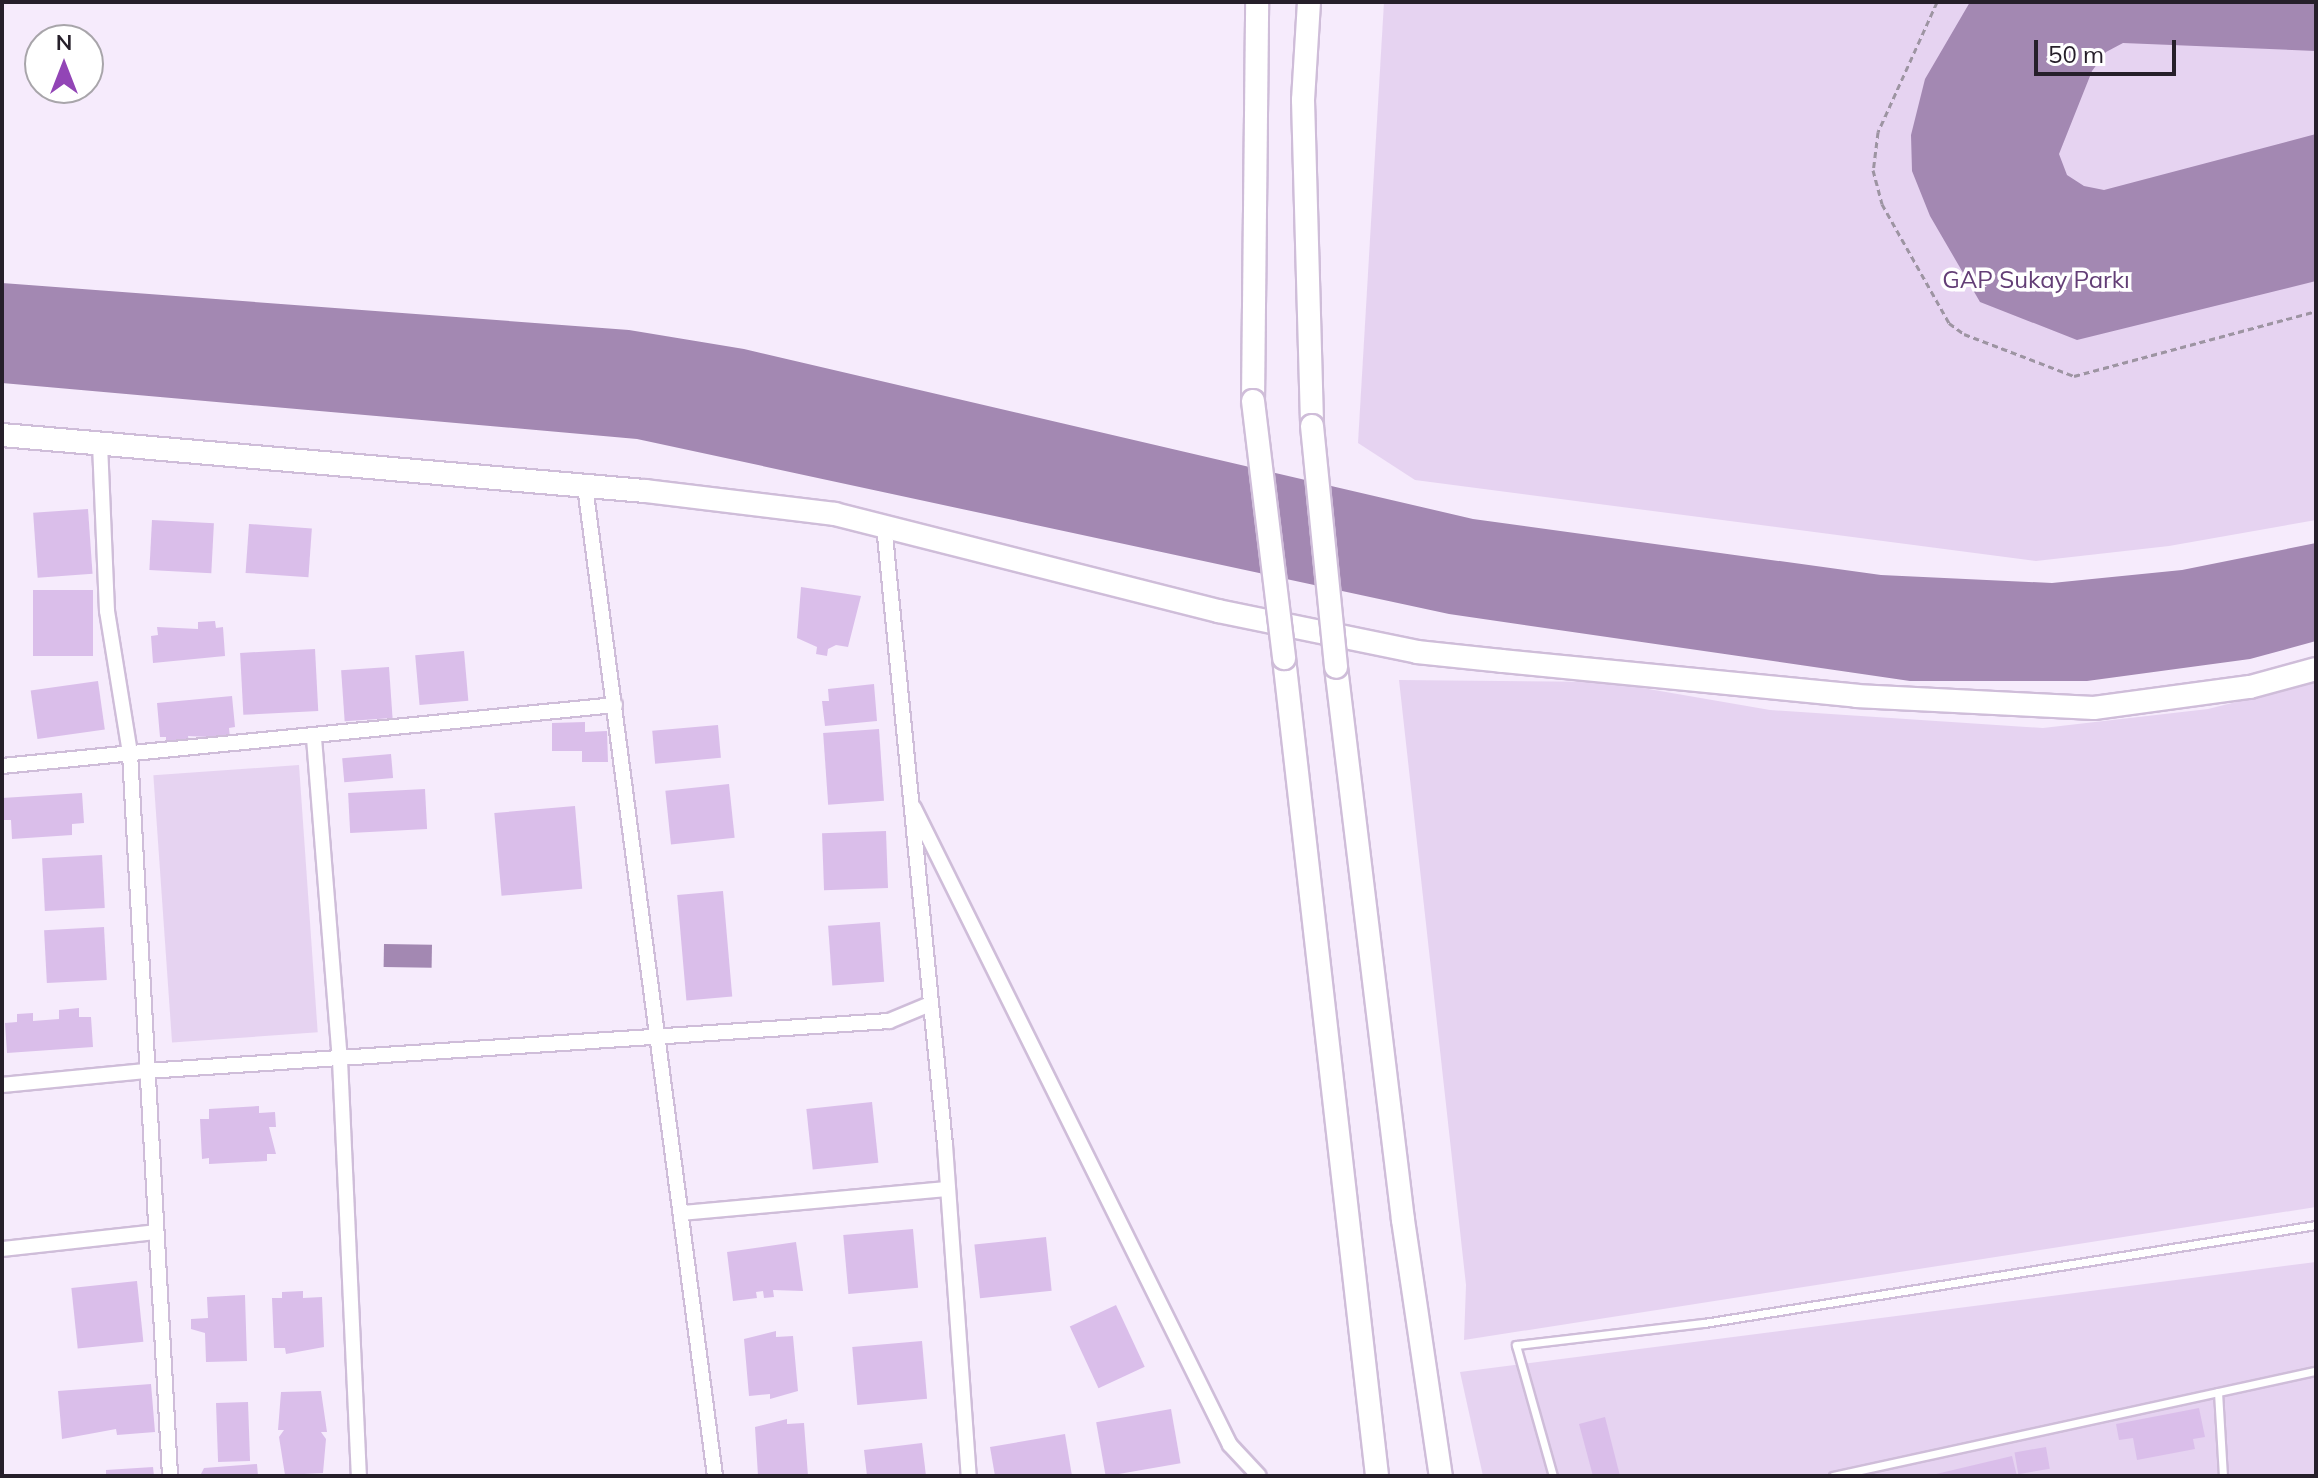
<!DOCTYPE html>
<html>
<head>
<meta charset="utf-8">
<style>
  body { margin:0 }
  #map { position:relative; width:2318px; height:1478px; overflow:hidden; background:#f6ebfc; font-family:Mulish,sans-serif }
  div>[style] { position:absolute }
  .green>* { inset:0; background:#e6d3f1; transform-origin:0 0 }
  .water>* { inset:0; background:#a388b2; transform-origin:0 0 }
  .building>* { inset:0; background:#dabeea; transform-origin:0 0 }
  .path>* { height:3px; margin-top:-1.5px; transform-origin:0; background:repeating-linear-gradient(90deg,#9d94a2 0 6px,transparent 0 10px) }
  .roads { filter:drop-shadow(2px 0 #cfbdd9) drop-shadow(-2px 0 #cfbdd9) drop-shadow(0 2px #cfbdd9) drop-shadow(0 -2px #cfbdd9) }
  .lane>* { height:7px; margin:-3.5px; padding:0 3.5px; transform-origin:3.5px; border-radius:3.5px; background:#fff }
  .street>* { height:14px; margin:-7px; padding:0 7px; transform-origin:7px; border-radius:7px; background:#fff }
  .secondary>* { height:22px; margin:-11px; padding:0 11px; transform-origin:11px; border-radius:11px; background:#fff }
  .bridges { filter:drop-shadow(2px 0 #cfbdd9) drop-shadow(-2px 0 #cfbdd9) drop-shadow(0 2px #cfbdd9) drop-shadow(0 -2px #cfbdd9) }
  .secondary-bridge>* { height:22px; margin:-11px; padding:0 11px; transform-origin:11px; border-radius:11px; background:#fff }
  span { translate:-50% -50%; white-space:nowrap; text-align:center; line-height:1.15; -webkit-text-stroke:7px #fff; paint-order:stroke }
  .park-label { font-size:24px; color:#633e76 }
  .frame { position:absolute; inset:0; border:4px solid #261f2a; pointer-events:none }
  .north { position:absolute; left:24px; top:24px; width:80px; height:80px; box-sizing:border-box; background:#fff; border:2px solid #a8a5aa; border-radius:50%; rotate:0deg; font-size:22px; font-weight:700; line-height:32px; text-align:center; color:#261f2a }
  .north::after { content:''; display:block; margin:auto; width:28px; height:36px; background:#9245b6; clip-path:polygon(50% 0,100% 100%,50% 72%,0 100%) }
  .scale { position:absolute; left:2034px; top:40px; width:142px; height:36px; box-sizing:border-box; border:4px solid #261f2a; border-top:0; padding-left:10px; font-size:24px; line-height:28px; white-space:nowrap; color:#261f2a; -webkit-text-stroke:6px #fff; paint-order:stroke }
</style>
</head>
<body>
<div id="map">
  <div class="green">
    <div style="clip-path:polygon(1384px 2px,2316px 2px,2316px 520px,2169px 546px,2036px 561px,1415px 480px,1358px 443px)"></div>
    <div style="clip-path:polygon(1399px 680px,1608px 682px,1770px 710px,2043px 728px,2208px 709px,2316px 682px,2316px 1207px,1464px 1340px,1466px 1285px)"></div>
    <div style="left:299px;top:765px;width:268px;height:146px;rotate:86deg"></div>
    <div style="clip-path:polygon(2316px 1262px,2316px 1476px,1483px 1476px,1460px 1372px)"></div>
  </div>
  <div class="water">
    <div style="clip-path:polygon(1970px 2px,2316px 2px,2316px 51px,2123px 43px,2106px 52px,2092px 71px,2059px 154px,2067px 175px,2084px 186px,2104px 190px,2316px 134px,2316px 281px,2077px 340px,1980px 302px,1930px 216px,1912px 171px,1911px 135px,1925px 79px)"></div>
    <div style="clip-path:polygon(2px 283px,629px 330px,744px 349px,1473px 519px,1881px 575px,2052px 583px,2182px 570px,2316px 543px,2316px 641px,2250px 659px,2087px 681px,1910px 681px,1449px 614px,637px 439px,2px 383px)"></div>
    <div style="left:384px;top:944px;width:48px;height:23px;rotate:1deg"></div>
  </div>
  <div class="building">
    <div style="left:88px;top:509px;width:65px;height:55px;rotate:86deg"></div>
    <div style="left:152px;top:520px;width:62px;height:50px;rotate:3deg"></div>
    <div style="left:249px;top:524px;width:63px;height:49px;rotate:4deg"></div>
    <div style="clip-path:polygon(801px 587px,861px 596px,848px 647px,836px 645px,828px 649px,827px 656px,816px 654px,817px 647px,797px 638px)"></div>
    <div style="left:33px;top:590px;width:60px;height:66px"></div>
    <div style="clip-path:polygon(215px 621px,216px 628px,223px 627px,225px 656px,153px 663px,151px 636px,158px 635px,157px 627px,198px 629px,198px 622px)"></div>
    <div style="left:315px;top:649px;width:62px;height:75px;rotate:87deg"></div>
    <div style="left:464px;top:651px;width:50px;height:49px;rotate:85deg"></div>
    <div style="left:389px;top:667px;width:51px;height:48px;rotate:86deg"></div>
    <div style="left:98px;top:681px;width:49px;height:68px;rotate:82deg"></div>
    <div style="clip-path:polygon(874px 684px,877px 721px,825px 726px,822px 701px,829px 701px,828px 689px)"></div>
    <div style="clip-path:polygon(232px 696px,235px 727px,229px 728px,230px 738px,188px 736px,189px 743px,166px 745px,166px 737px,160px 737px,157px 703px)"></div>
    <div style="clip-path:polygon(585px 722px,585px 732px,607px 731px,608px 762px,582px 762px,582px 751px,552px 751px,552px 723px)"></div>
    <div style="left:718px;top:725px;width:33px;height:66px;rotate:85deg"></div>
    <div style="left:879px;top:729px;width:72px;height:56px;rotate:86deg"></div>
    <div style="left:391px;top:754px;width:24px;height:49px;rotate:85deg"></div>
    <div style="left:729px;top:784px;width:54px;height:64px;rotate:84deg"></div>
    <div style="left:425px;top:789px;width:40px;height:77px;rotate:87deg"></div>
    <div style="clip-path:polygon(82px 793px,84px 823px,72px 824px,72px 835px,12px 839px,11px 820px,2px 820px,2px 798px)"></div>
    <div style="left:575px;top:806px;width:83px;height:81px;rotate:85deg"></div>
    <div style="left:886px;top:831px;width:57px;height:64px;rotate:88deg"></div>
    <div style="left:102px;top:855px;width:53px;height:60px;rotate:87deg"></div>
    <div style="left:723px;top:891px;width:106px;height:46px;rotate:85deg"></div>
    <div style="left:880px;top:922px;width:60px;height:52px;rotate:86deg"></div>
    <div style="left:104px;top:927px;width:53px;height:60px;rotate:87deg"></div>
    <div style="clip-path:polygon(79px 1008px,79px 1017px,91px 1017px,93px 1047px,7px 1053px,5px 1023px,17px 1022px,17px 1014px,33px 1013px,33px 1021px,59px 1019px,59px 1010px)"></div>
    <div style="left:872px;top:1102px;width:61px;height:66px;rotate:84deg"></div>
    <div style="clip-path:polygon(259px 1106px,259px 1113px,275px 1112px,276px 1127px,269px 1127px,276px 1154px,267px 1154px,267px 1161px,209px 1164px,209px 1158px,202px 1159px,200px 1119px,209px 1119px,209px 1109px)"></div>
    <div style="left:913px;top:1229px;width:59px;height:70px;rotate:85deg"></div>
    <div style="left:1046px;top:1237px;width:54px;height:72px;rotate:84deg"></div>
    <div style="clip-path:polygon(796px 1242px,803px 1291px,773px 1290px,774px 1297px,764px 1298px,763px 1291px,756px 1292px,757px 1298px,733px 1301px,727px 1252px)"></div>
    <div style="left:137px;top:1281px;width:61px;height:66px;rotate:84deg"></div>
    <div style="clip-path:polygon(303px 1291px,303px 1298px,322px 1297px,324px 1347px,286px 1354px,285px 1348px,274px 1348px,272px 1298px,282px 1298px,282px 1292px)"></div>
    <div style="clip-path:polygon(245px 1295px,247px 1361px,206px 1362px,205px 1333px,191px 1329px,191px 1319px,208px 1318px,207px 1297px)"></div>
    <div style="left:1116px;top:1305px;width:68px;height:51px;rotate:65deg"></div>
    <div style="clip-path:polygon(776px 1331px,776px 1337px,793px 1336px,798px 1391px,770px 1399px,770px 1394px,749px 1396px,744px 1339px)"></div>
    <div style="left:922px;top:1341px;width:58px;height:70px;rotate:85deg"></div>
    <div style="clip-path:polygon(151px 1384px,155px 1432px,117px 1435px,116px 1429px,62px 1439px,58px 1391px)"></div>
    <div style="clip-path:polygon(321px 1391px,327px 1432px,321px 1432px,326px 1439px,323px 1473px,285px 1475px,279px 1437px,284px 1430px,278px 1430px,281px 1392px)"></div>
    <div style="left:248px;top:1402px;width:59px;height:32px;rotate:88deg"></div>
    <div style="clip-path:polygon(2199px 1408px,2205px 1437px,2193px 1439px,2195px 1449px,2137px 1460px,2133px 1438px,2119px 1440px,2116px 1424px)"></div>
    <div style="left:1171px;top:1409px;width:55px;height:76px;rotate:80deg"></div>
    <div style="clip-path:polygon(1605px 1417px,1620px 1476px,1593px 1476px,1579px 1424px)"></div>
    <div style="clip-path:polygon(787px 1419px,787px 1424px,804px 1423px,808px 1476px,758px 1476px,755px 1427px)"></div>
    <div style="clip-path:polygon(1065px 1434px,1072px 1476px,995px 1476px,990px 1447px)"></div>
    <div style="clip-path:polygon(922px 1443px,926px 1476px,867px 1476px,864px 1450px)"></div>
    <div style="left:2046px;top:1447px;width:22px;height:32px;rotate:80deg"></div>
    <div style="clip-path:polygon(2012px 1456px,2017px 1476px,1932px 1476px,1932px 1475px)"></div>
    <div style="clip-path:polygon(257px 1464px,258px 1476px,200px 1476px,204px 1468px)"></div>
    <div style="clip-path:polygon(153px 1467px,154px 1476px,106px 1476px,106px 1470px)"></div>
  </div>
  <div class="path">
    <div style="left:1937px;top:2px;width:143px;rotate:114.4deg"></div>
    <div style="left:1878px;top:132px;width:38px;rotate:97deg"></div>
    <div style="left:1873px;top:170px;width:35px;rotate:75deg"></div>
    <div style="left:1882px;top:204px;width:137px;rotate:60.6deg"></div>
    <div style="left:1949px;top:323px;width:19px;rotate:36deg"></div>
    <div style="left:1964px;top:334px;width:118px;rotate:20.9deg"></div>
    <div style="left:2074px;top:376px;width:251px;rotate:-15deg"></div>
  </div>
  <div class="roads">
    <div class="lane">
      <div style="left:2218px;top:1392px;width:84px;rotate:86.6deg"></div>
      <div style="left:1553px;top:1476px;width:136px;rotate:-105.8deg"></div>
      <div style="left:1516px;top:1345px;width:189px;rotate:-6.7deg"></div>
      <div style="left:1704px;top:1323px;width:620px;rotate:-9.1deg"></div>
      <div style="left:1833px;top:1476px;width:494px;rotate:-12.3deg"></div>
    </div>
    <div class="street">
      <div style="left:100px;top:444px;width:167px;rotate:87.6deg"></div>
      <div style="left:107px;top:611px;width:144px;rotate:80.8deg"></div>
      <div style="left:130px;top:753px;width:724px;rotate:86.83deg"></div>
      <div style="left:585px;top:486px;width:998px;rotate:82.52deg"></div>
      <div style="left:884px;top:525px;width:623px;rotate:84.38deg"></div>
      <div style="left:945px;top:1145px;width:332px;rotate:85.9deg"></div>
      <div style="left:314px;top:738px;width:323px;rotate:85.4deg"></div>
      <div style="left:340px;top:1060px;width:416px;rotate:87.4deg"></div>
      <div style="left:2px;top:766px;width:616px;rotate:-5.68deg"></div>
      <div style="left:914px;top:808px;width:711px;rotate:63.62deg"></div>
      <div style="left:1230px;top:1445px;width:42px;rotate:46.9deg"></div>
      <div style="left:2px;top:1085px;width:145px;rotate:-5.6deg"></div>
      <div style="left:146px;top:1071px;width:745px;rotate:-3.85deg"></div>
      <div style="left:889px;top:1021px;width:44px;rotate:-22.5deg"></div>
      <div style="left:682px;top:1213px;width:267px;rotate:-5.2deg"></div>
      <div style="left:2px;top:1249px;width:154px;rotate:-6.3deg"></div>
    </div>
    <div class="secondary">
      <div style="left:1309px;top:2px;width:98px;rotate:93.5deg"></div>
      <div style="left:1303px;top:100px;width:326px;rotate:88.4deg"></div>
      <div style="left:1253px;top:401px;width:399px;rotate:-89.4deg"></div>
      <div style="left:2px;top:435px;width:645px;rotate:4.98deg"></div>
      <div style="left:645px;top:491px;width:191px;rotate:6.9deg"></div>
      <div style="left:835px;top:514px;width:395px;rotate:14.2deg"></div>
      <div style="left:1218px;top:611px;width:203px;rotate:11.6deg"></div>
      <div style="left:1417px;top:652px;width:85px;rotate:6deg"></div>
      <div style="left:1502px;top:661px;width:356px;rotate:5.6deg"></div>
      <div style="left:1856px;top:696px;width:238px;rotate:2.9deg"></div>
      <div style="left:2094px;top:708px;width:157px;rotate:-7.7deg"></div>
      <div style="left:2250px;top:687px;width:68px;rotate:-15.3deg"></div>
      <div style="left:1284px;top:658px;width:823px;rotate:83.51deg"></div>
      <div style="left:1336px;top:667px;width:557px;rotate:83.09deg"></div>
      <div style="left:1403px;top:1220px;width:259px;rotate:81.6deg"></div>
    </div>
  </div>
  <div class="bridges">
    <div class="secondary-bridge">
      <div style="left:1253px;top:401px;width:259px;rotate:83.1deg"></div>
      <div style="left:1312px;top:426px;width:242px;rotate:84.3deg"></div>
    </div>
  </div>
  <div class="park-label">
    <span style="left:2036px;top:280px">GAP Sukay Parkı</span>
  </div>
  <div class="frame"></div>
  <div class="north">N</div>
  <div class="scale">50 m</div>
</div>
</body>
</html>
